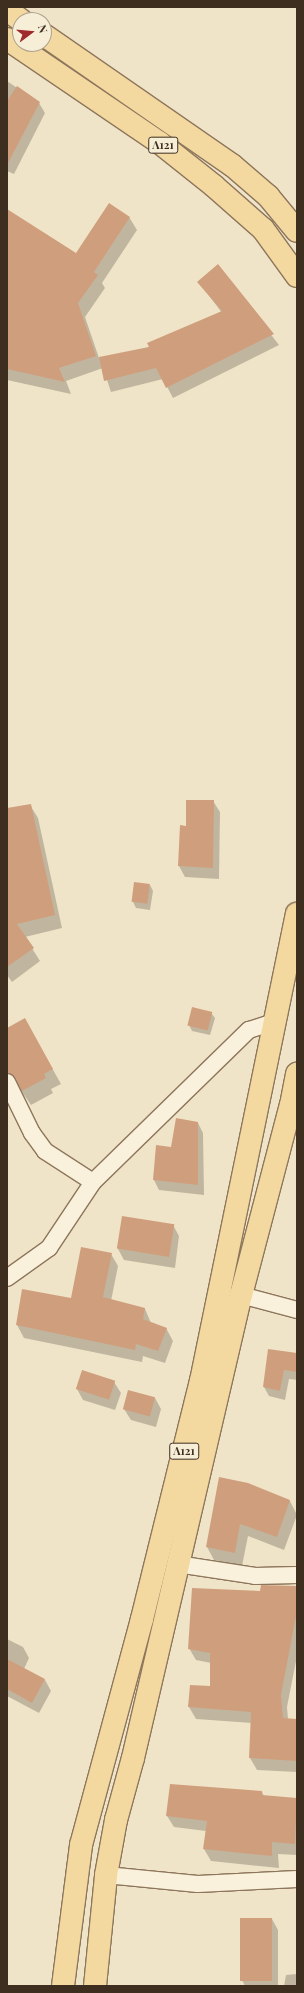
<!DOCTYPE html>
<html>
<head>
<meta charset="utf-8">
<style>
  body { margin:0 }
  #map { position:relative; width:304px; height:1993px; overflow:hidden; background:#f0e4c8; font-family:"Playfair Display",serif }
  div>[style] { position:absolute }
  .shadow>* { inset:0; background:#0003 }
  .building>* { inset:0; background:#cf9f7d; transform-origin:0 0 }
  .roads { filter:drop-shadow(1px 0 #8d765c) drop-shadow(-1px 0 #8d765c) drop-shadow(0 1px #8d765c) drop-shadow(0 -1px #8d765c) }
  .minor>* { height:16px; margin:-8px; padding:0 8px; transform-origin:8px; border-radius:8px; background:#faf1dc }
  .primary>* { height:22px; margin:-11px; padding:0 11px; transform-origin:11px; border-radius:11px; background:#f3d9a0 }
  span { translate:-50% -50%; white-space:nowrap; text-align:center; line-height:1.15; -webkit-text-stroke:4px #f7eed8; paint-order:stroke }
  .shield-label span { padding:1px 3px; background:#f7eed8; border:1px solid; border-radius:3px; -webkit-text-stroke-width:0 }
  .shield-label { font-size:11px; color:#3d2e20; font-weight:700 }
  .frame { position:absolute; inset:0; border:8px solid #3d2e20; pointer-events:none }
  .north { position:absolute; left:12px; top:12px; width:40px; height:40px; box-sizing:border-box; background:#f7eed8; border:1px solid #ada18e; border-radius:50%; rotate:74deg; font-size:11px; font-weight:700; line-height:16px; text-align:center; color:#3d2e20 }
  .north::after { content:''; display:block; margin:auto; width:14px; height:18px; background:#9e2a2b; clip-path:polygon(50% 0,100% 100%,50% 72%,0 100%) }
</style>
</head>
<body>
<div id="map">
  <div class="shadow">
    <div style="clip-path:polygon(7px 81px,39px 103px,45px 113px,14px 174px,7px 171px)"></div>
    <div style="clip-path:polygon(7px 210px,76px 255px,129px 217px,137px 230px,102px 283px,105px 288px,85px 317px,99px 358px,150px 347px,222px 313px,199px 282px,218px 266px,279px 345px,173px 398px,163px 379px,111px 392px,103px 368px,66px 381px,71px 394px,7px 380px)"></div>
    <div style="clip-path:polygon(213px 801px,220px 812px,219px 879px,185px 877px,179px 866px,187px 827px)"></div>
    <div style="clip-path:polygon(30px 805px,38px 818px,62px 928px,25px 937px,40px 961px,12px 982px,7px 975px,7px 809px)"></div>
    <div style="clip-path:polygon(150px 885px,153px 891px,150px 910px,136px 908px,133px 902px)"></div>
    <div style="clip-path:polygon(211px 1013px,215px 1018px,210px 1035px,192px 1031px,189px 1025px)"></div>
    <div style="clip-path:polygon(7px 1029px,33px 1034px,61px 1084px,51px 1089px,53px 1093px,31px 1105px,7px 1070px)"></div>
    <div style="clip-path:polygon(198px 1123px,203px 1133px,204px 1195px,159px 1190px,154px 1180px,157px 1147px,172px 1148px)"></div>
    <div style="clip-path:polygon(123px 1217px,173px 1225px,179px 1236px,175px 1268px,124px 1260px,118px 1249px)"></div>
    <div style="clip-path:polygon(111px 1254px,118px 1266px,111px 1301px,145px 1309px,151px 1323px,166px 1328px,173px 1341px,165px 1363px,143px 1356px,142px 1362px,24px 1338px,17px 1325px,72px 1300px)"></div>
    <div style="clip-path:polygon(297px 1354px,297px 1380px,289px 1379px,285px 1400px,269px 1396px,264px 1387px)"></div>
    <div style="clip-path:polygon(114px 1382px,121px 1393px,115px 1410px,83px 1400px,77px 1389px)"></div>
    <div style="clip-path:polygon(155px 1398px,161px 1409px,156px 1427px,131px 1420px,124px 1409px)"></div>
    <div style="clip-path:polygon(220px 1478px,290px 1501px,297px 1515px,284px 1550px,248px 1536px,242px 1566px,214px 1560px,207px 1547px)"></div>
    <div style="clip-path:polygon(297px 1588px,297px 1656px,287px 1707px,288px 1719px,297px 1720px,297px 1772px,257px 1770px,250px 1758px,252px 1723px,196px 1719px,189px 1707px,211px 1687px,211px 1663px,196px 1660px,189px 1648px,261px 1592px)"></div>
    <div style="clip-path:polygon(7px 1639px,23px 1647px,29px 1658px,24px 1669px,45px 1680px,51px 1691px,39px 1713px,7px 1696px)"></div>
    <div style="clip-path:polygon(262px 1792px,264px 1796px,297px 1799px,297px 1855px,278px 1854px,279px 1868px,211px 1861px,204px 1849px,206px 1831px,174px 1827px,167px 1816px)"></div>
    <div style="clip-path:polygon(272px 1919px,278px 1930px,278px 1986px,245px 1986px,242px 1980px)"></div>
    <div style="clip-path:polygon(297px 1974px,297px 1986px,284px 1986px,286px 1975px)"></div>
  </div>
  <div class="building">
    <div style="clip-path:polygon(17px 86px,40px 102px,7px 165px,7px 101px)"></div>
    <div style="clip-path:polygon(109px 203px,130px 217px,94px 272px,98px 275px,78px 303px,96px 356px,59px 368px,65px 382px,7px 369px,7px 209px,76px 253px)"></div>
    <div style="clip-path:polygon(218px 264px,274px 334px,166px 388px,156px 368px,104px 381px,99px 357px,149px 347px,147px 343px,222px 311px,197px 282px)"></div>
    <div style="clip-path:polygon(186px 800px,214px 800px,213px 868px,178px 866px,180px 825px,186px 826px)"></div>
    <div style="clip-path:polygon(31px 804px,55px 915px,17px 924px,34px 948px,7px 967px,7px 808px)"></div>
    <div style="left:134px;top:882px;width:16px;height:20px;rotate:7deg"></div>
    <div style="left:192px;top:1007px;width:21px;height:19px;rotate:14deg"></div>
    <div style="clip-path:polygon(25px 1018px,53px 1069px,44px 1074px,46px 1078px,22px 1091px,15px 1077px,7px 1072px,7px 1028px)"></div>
    <div style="clip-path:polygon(176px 1118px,198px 1122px,198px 1185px,153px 1180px,156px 1145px,171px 1147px)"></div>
    <div style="left:122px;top:1216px;width:53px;height:33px;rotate:9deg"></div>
    <div style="clip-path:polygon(81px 1247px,112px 1253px,103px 1297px,145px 1308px,143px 1319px,167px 1328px,158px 1351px,136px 1344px,135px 1350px,16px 1325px,22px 1289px,71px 1298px)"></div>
    <div style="clip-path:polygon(268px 1349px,297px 1353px,297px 1372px,284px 1370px,280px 1391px,263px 1387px)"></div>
    <div style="left:82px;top:1370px;width:35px;height:20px;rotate:18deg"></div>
    <div style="left:128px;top:1390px;width:28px;height:20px;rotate:15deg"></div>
    <div style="clip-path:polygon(219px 1477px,248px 1483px,290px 1500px,277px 1537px,240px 1524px,235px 1553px,206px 1547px)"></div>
    <div style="clip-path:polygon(261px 1585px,297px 1586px,297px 1611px,281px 1695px,283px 1718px,297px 1719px,296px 1761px,249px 1758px,251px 1712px,188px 1707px,190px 1685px,210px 1686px,210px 1653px,188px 1649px,192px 1588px,260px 1591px)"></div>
    <div style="clip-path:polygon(7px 1659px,45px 1679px,32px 1703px,7px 1689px)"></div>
    <div style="clip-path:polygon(170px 1784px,262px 1791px,262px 1795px,297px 1798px,295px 1844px,272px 1842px,272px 1856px,203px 1849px,207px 1821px,166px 1816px)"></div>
    <div style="left:240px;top:1918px;width:32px;height:63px"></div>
  </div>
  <div class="roads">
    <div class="minor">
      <div style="left:7px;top:1082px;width:57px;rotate:63.9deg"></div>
      <div style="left:32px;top:1133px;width:22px;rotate:54deg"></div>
      <div style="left:45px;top:1151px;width:57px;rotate:32.9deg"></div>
      <div style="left:7px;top:1278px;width:52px;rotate:-35.5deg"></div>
      <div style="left:49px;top:1248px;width:79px;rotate:-56.3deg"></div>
      <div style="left:93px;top:1182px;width:218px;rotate:-44.3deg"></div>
      <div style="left:249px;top:1030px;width:25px;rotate:-18deg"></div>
      <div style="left:241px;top:1295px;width:58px;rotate:15deg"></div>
      <div style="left:177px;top:1564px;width:79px;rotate:8.7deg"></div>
      <div style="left:255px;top:1576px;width:42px;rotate:-1.4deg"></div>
      <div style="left:106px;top:1875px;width:92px;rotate:5.6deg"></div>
      <div style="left:198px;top:1884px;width:99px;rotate:-2.9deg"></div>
    </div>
    <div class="primary">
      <div style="left:7px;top:10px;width:17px;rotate:36deg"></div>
      <div style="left:44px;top:35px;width:229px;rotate:34.7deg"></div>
      <div style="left:232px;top:165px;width:48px;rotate:40.7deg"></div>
      <div style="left:268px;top:196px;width:45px;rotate:50.4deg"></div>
      <div style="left:7px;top:39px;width:185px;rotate:34.2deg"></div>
      <div style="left:160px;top:143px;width:69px;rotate:38.5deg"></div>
      <div style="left:214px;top:186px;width:65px;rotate:41.3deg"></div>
      <div style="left:263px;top:229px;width:58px;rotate:54.1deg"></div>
      <div style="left:63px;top:1986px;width:142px;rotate:-82.7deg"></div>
      <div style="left:81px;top:1845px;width:234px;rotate:-74.9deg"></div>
      <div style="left:142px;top:1619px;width:245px;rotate:-76.1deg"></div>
      <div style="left:201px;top:1381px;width:477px;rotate:-78.4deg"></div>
      <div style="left:95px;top:1986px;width:112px;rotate:-84.3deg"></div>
      <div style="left:106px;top:1875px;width:56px;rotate:-79.7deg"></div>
      <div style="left:116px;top:1820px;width:64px;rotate:-74.7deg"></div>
      <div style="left:133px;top:1758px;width:475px;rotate:-76.9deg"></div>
      <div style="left:241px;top:1295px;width:196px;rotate:-75.3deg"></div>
      <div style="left:291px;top:1105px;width:32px;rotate:-79deg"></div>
    </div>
  </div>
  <div class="shield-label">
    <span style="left:163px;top:145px">A121</span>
    <span style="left:184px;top:1451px">A121</span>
  </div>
  <div class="frame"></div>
  <div class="north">N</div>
</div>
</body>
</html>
